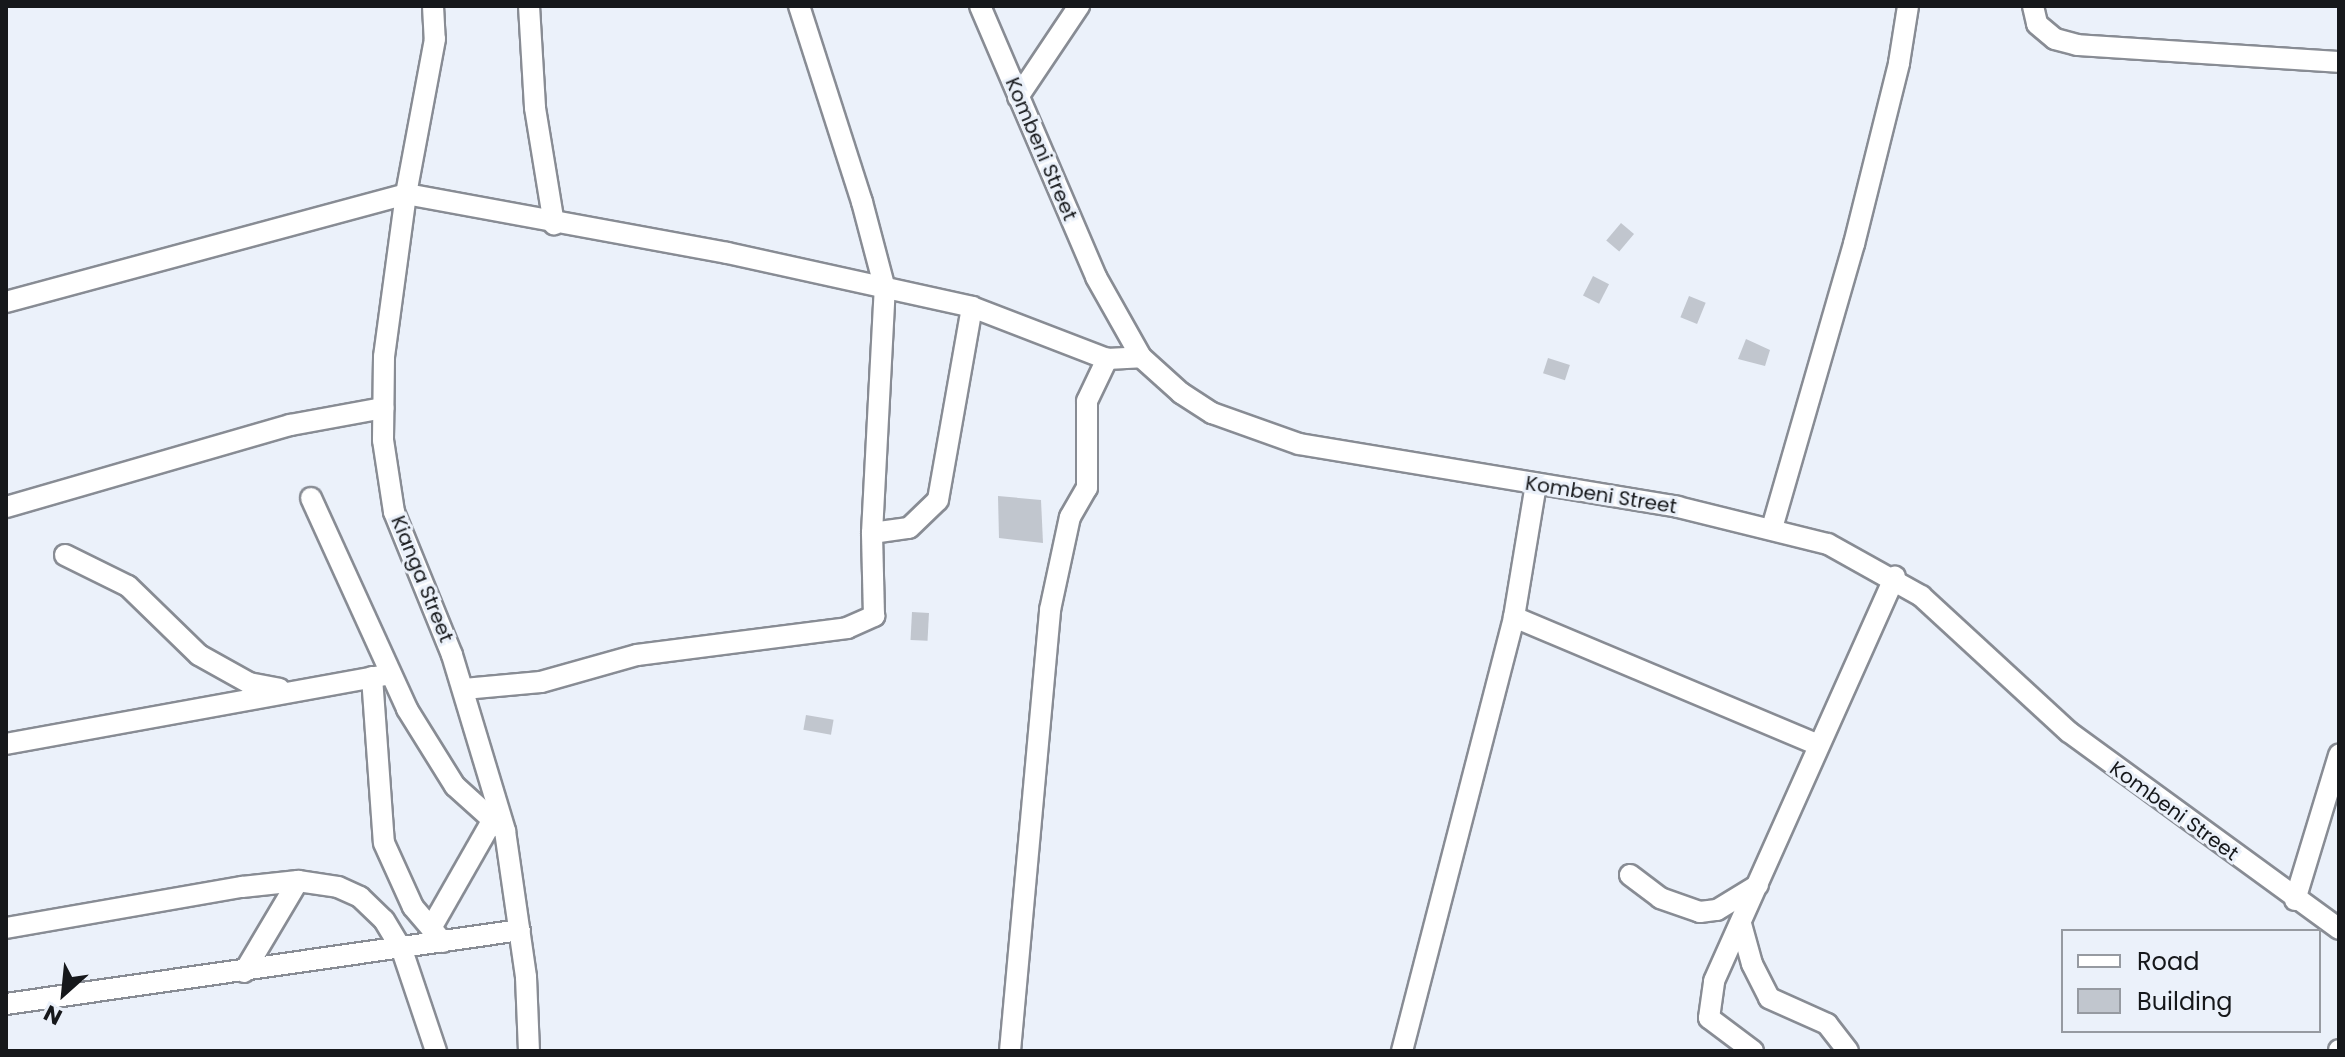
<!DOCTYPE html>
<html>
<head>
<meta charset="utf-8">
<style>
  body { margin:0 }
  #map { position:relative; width:2345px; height:1057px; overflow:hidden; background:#ebf1fa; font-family:Poppins,sans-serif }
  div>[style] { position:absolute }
  .building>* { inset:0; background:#c1c6ce; transform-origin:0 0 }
  .roads { filter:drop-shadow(2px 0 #888c94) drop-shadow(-2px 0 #888c94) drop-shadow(0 2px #888c94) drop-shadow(0 -2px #888c94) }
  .minor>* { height:20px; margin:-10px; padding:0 10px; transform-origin:10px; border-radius:10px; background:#fff }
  span { translate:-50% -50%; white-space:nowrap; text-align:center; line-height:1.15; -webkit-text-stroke:6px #ebf1fa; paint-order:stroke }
  .street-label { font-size:20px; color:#16181b }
  .frame { position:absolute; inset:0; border:8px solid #16181b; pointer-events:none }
  .legend { position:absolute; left:2061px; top:929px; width:260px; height:104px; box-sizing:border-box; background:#ebf1fa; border:2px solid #969aa1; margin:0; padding:10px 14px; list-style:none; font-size:24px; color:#16181b }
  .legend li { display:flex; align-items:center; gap:16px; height:40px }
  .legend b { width:40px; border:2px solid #969aa1 }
  .north { position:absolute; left:24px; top:953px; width:80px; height:80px; -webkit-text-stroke:6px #ebf1fa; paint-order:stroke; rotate:207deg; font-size:22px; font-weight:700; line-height:32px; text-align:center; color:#16181b }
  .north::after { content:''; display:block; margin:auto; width:28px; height:36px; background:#16181b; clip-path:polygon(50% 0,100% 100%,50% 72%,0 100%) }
</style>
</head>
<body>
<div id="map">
  <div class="building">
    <div style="left:1621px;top:223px;width:17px;height:23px;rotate:40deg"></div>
    <div style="left:1593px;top:276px;width:18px;height:22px;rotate:27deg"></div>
    <div style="left:1689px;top:296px;width:18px;height:23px;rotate:22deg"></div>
    <div style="clip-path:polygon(1746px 339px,1770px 350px,1765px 366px,1738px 359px)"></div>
    <div style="left:1548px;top:358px;width:23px;height:16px;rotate:18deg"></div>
    <div style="clip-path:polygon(998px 496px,1041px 500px,1043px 543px,999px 538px)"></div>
    <div style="left:912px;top:612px;width:17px;height:28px;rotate:3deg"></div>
    <div style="left:806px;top:715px;width:28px;height:15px;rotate:10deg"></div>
  </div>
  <div class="roads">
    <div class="minor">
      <div style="left:433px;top:6px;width:33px;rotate:87deg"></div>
      <div style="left:435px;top:39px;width:158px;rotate:100.6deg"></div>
      <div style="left:406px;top:194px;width:164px;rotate:97.7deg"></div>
      <div style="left:384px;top:357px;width:83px;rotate:90.7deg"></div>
      <div style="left:383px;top:440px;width:73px;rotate:81.3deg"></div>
      <div style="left:394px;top:512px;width:154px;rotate:67.9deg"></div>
      <div style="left:452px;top:655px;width:184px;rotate:73.2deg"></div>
      <div style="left:505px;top:831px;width:148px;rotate:81.8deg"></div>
      <div style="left:526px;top:977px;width:74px;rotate:87.7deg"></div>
      <div style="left:529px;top:6px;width:102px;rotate:86.6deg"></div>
      <div style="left:535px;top:108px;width:118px;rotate:80.7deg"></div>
      <div style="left:980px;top:6px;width:295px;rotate:66.8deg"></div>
      <div style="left:1096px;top:277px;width:92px;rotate:60.6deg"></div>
      <div style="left:1141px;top:357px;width:54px;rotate:42deg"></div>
      <div style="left:1181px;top:393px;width:37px;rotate:33deg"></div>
      <div style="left:1212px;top:413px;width:92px;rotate:19.6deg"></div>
      <div style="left:1299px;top:444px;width:384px;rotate:9.4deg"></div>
      <div style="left:1678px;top:507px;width:154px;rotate:13.9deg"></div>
      <div style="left:1828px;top:544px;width:107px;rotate:29.2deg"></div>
      <div style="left:1921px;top:596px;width:201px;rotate:42.6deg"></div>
      <div style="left:2069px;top:732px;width:334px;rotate:36.1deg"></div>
      <div style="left:2033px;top:6px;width:18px;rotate:77deg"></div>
      <div style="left:2037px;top:24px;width:23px;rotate:40deg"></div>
      <div style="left:2055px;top:39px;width:23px;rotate:15deg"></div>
      <div style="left:2077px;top:45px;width:263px;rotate:3.7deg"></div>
      <div style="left:1018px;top:97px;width:110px;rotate:-56.2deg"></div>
      <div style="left:6px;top:302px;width:414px;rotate:-15.1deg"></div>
      <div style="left:406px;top:194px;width:326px;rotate:10.4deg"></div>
      <div style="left:727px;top:253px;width:251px;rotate:12.4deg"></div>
      <div style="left:972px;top:307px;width:145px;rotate:21.1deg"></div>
      <div style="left:1107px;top:359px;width:34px;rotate:-3deg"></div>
      <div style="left:311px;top:498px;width:232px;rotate:65.5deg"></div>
      <div style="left:407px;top:709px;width:91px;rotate:58.1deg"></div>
      <div style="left:455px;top:786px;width:67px;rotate:42deg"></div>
      <div style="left:6px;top:507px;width:296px;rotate:-16.1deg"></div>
      <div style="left:290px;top:425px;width:95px;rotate:-10.4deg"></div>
      <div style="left:1772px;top:528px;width:296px;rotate:-73.9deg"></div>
      <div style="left:1854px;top:244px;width:187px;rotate:-76deg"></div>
      <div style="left:1899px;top:63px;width:58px;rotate:-81deg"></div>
      <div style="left:872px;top:533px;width:37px;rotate:-8deg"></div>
      <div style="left:909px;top:528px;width:40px;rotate:-44deg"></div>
      <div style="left:938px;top:500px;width:196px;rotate:-80deg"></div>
      <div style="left:65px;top:555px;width:70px;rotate:26.2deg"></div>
      <div style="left:128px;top:586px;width:99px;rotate:44.2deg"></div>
      <div style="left:199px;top:655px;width:57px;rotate:29.2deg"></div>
      <div style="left:249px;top:683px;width:31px;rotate:11deg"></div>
      <div style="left:1514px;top:617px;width:330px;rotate:22.8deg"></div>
      <div style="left:372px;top:677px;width:166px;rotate:85.9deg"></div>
      <div style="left:384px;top:843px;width:70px;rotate:65.6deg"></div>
      <div style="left:413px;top:907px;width:46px;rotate:49.4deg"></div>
      <div style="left:464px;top:689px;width:77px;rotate:-5.2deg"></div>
      <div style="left:541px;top:682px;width:100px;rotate:-15.7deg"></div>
      <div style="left:637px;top:655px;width:212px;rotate:-7.3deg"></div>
      <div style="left:847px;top:628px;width:30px;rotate:-24deg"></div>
      <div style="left:874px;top:616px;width:83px;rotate:-91.4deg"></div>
      <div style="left:872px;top:533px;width:244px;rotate:-87deg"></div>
      <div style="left:885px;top:289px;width:90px;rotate:-104.8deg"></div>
      <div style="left:862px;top:202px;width:206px;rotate:-107.8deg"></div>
      <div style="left:6px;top:744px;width:390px;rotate:-10.3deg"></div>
      <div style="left:1630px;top:875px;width:38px;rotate:37deg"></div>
      <div style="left:1660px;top:898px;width:42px;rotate:19.3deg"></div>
      <div style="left:1700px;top:912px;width:17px;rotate:-7deg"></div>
      <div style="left:1717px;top:910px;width:48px;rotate:-31.4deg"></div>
      <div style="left:2295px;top:900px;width:152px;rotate:-73.1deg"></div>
      <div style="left:1741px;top:924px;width:41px;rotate:74.6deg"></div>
      <div style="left:1752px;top:964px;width:38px;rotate:63deg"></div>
      <div style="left:1769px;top:998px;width:64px;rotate:24.1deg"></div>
      <div style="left:1827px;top:1024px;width:34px;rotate:52deg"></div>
      <div style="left:6px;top:928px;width:240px;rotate:-9.9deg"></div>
      <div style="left:242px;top:887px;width:56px;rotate:-6.1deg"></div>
      <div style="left:298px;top:881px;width:40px;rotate:8.5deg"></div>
      <div style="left:338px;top:887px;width:24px;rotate:24deg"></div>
      <div style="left:360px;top:897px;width:33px;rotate:44deg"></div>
      <div style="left:384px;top:920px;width:35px;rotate:59deg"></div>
      <div style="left:402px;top:950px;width:107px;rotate:71.4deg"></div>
      <div style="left:431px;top:928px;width:123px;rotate:-60.3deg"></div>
      <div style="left:244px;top:972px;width:106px;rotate:-59.3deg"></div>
      <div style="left:6px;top:1004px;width:519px;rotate:-8.19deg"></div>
      <div style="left:1010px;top:1051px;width:443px;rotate:-84.8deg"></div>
      <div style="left:1050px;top:610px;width:95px;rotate:-77.9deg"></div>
      <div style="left:1070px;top:517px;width:34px;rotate:-60deg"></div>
      <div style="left:1087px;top:488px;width:87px;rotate:-90deg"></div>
      <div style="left:1087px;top:401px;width:47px;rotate:-64.5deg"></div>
      <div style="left:1402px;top:1051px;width:448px;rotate:-75.5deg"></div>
      <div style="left:1514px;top:617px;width:135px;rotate:-80.6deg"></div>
      <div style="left:1753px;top:1051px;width:55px;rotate:-143.1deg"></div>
      <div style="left:1709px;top:1018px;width:37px;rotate:-82deg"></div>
      <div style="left:1714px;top:981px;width:443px;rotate:-65.9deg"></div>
      <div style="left:2339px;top:1051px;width:1px;rotate:-90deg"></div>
    </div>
  </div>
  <div class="street-label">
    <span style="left:1041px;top:149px;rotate:67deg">Kombeni Street</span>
    <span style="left:1601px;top:495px;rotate:9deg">Kombeni Street</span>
    <span style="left:422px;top:579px;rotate:68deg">Kianga Street</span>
    <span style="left:2174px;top:811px;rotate:36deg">Kombeni Street</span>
  </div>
  <div class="frame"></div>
  <ul class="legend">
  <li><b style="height:10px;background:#fff"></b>Road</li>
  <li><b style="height:22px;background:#c1c6ce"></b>Building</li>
  </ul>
  <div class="north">N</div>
</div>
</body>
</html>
